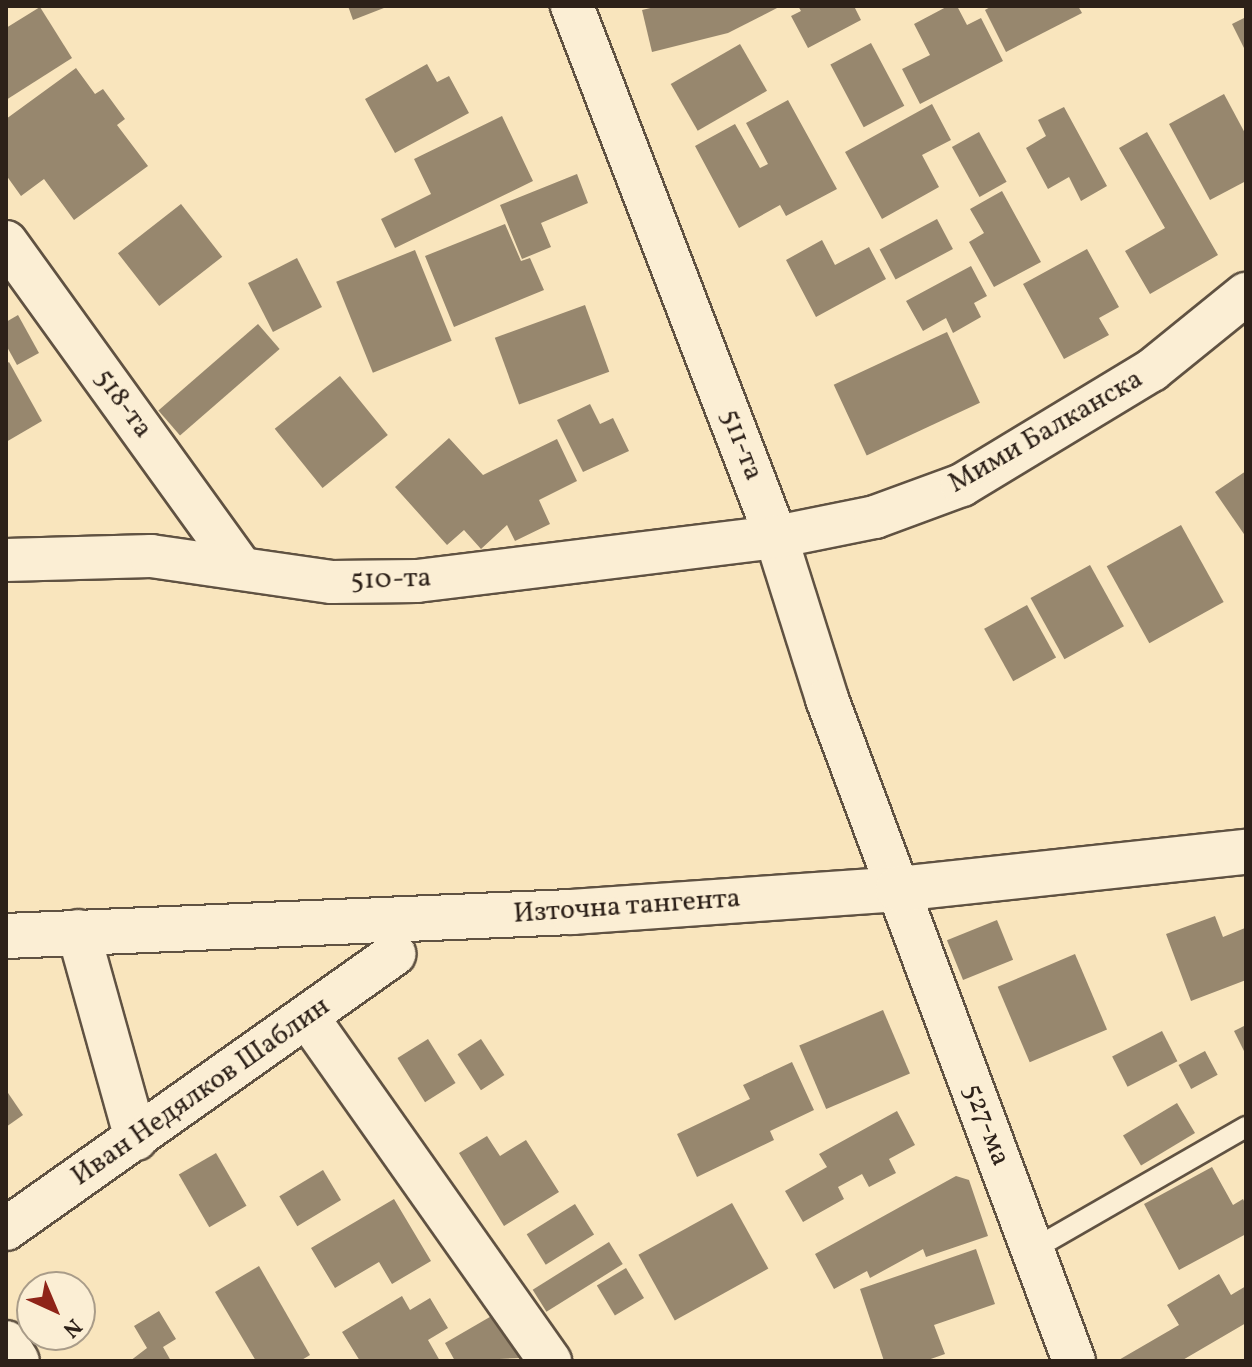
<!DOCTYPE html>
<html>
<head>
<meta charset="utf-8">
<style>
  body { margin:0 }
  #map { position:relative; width:1252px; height:1367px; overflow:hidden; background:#f9e5bd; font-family:Vollkorn,serif }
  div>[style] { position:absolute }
  .building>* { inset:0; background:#97876e; transform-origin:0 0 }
  .roads { filter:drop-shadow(2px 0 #605242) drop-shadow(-2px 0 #605242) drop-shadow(0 2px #605242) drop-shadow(0 -2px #605242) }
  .service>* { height:20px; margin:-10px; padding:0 10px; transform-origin:10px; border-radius:10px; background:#fbeed4 }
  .minor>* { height:42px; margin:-21px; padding:0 21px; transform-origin:21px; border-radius:21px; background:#fbeed4 }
  .tertiary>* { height:44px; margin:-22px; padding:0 22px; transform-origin:22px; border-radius:22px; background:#fbeed4 }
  span { translate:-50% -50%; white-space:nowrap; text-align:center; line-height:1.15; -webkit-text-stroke:7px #fbeed4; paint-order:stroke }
  .street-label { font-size:28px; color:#2d2119 }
  .frame { position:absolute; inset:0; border:8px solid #2d2119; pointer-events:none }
  .north { position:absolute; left:16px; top:1271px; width:80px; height:80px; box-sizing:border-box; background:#fbeed4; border:2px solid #a99c89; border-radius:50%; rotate:136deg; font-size:22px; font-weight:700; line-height:32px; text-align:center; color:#2d2119 }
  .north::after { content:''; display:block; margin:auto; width:28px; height:36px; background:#8f2418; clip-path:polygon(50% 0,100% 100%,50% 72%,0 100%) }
</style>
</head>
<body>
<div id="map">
  <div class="building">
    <div style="clip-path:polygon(348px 6px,389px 6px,353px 20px)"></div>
    <div style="clip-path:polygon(659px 6px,781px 6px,728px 33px,652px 52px,642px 10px)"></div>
    <div style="clip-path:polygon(798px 6px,854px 6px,861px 20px,808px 48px,791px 16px,801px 11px)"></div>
    <div style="clip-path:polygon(948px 6px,957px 6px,967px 25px,981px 18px,1003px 61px,920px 104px,902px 69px,930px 55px,914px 24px)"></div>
    <div style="clip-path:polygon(992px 6px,1078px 6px,1082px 13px,1006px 52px,985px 10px)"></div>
    <div style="clip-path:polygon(40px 7px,72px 58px,6px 100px,6px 28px)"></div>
    <div style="clip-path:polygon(1246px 17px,1246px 52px,1232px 24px)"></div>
    <div style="left:871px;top:43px;width:71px;height:46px;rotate:62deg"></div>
    <div style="left:740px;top:44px;width:54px;height:80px;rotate:60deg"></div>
    <div style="clip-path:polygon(427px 64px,437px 82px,449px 76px,469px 113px,395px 153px,365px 99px)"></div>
    <div style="clip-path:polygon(76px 68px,95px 94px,103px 89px,125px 119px,117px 125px,148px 166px,74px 220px,44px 179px,21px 196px,6px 175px,6px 119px)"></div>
    <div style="clip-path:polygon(1224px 94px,1246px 135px,1246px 181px,1210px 200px,1169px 124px)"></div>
    <div style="clip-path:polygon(788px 100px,837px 189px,786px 216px,780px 205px,739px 228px,695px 146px,735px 124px,760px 168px,768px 164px,746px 123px)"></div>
    <div style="clip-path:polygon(932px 104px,951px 140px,922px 155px,939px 187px,882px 219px,845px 152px)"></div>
    <div style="clip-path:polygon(1064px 107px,1107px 186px,1081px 201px,1069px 177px,1048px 189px,1026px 148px,1046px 136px,1038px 120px)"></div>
    <div style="clip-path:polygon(502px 116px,533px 181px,395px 248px,381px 219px,431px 194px,414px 159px)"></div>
    <div style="left:979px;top:132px;width:57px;height:31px;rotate:61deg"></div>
    <div style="clip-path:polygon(1147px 132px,1218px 255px,1150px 294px,1125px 251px,1165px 228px,1119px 148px)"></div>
    <div style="clip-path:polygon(577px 174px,588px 203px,541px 223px,551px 247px,522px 259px,500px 205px)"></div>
    <div style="clip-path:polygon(1002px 191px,1041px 262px,994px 287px,969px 242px,984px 233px,970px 209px)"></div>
    <div style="left:181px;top:204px;width:67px;height:80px;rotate:52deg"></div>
    <div style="left:937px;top:219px;width:34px;height:65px;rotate:62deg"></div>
    <div style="clip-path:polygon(505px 224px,521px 261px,530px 258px,544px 290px,454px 327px,425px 256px)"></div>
    <div style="clip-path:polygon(822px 240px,835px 265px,869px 247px,886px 279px,816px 317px,786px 260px)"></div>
    <div style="clip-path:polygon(1087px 249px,1119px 307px,1099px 318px,1109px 335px,1064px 359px,1023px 284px)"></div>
    <div style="left:415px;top:250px;width:98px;height:85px;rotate:68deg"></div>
    <div style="left:297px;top:258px;width:55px;height:55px;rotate:63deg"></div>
    <div style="clip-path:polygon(971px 266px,987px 296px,974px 303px,981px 317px,953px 333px,946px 318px,923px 331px,906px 301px)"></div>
    <div style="left:585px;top:305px;width:71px;height:96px;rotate:70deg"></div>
    <div style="clip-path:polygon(18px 315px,39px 353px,17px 365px,6px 345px,6px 322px)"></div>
    <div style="left:258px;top:324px;width:33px;height:132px;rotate:49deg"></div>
    <div style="left:947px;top:332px;width:78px;height:125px;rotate:65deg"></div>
    <div style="clip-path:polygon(9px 362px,42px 421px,6px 442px,6px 364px)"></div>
    <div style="left:340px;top:376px;width:76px;height:84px;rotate:51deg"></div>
    <div style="clip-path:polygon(590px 404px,600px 424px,613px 418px,629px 451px,583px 472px,557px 420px)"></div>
    <div style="clip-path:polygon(449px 438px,483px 475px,557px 439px,577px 481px,539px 500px,550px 524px,515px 541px,507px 525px,481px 549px,464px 530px,447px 545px,395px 487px)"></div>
    <div style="clip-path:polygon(1246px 471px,1246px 537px,1215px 492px)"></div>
    <div style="left:1181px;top:525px;width:88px;height:85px;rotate:61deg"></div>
    <div style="left:1090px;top:565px;width:70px;height:68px;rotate:61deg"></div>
    <div style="left:1027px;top:605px;width:60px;height:49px;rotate:61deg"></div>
    <div style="clip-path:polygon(1215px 916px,1223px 937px,1245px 928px,1246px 980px,1191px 1001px,1166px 934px)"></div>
    <div style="left:997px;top:920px;width:43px;height:54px;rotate:68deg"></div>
    <div style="left:1075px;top:954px;width:82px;height:84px;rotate:67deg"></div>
    <div style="left:883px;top:1010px;width:69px;height:91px;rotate:67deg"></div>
    <div style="clip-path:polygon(1246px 1025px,1246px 1055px,1234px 1031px)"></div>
    <div style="left:1162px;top:1031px;width:34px;height:56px;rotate:63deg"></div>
    <div style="left:428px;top:1039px;width:52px;height:36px;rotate:58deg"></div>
    <div style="left:481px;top:1039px;width:43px;height:28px;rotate:57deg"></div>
    <div style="left:1205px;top:1051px;width:27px;height:30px;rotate:62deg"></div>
    <div style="clip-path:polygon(792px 1062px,814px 1110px,770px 1131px,774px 1140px,697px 1177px,677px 1134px,750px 1099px,743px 1085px)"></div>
    <div style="clip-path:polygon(6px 1090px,23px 1115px,6px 1127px)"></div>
    <div style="left:1177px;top:1103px;width:35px;height:63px;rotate:59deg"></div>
    <div style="clip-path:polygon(897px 1111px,915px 1145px,889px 1159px,896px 1173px,869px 1187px,862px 1174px,838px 1187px,844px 1199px,803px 1222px,785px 1191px,827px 1167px,819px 1154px)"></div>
    <div style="clip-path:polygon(487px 1136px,500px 1156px,526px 1140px,559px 1192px,504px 1226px,459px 1153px)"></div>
    <div style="left:216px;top:1153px;width:61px;height:43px;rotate:60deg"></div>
    <div style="clip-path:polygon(1212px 1167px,1233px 1205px,1243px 1199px,1246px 1205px,1246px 1234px,1179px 1270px,1144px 1204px)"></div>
    <div style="left:323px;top:1170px;width:35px;height:51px;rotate:59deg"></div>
    <div style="clip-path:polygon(956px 1176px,969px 1180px,988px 1236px,926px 1257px,923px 1249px,870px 1278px,867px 1271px,834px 1289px,815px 1254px)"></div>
    <div style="clip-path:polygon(394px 1199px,431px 1261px,392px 1284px,379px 1262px,335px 1288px,311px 1248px)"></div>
    <div style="left:732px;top:1203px;width:75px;height:107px;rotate:61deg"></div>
    <div style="left:575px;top:1204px;width:36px;height:57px;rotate:58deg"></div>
    <div style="left:609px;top:1242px;width:26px;height:90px;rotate:58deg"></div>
    <div style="clip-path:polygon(976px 1249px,995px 1304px,934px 1325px,945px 1354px,925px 1361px,884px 1361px,860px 1289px)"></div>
    <div style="clip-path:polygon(259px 1266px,310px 1355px,300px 1361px,256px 1361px,215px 1292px)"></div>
    <div style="left:626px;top:1268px;width:35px;height:34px;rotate:59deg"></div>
    <div style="clip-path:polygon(1219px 1274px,1231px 1295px,1246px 1286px,1246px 1323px,1181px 1361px,1117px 1361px,1179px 1325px,1167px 1305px)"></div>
    <div style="clip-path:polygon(402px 1296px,410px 1310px,430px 1298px,448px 1328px,428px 1340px,440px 1361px,360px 1361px,342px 1332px)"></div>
    <div style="clip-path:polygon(159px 1311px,176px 1339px,163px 1347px,171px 1361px,130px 1361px,147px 1348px,134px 1326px)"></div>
    <div style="clip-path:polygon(495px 1314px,520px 1358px,455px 1361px,445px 1343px)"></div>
  </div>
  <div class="roads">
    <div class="service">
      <div style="left:1032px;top:1250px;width:247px;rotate:-29.9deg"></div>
    </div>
    <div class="minor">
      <div style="left:572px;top:6px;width:569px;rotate:68.98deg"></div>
      <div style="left:776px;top:537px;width:170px;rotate:72.5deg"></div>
      <div style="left:827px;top:699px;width:707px;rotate:69.54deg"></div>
      <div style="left:6px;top:242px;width:400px;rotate:54.2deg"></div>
      <div style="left:6px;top:560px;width:145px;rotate:-1.6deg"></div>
      <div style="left:151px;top:556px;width:183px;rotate:8.2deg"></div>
      <div style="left:332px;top:582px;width:85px;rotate:-0.7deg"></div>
      <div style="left:417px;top:581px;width:362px;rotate:-7deg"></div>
      <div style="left:776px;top:537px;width:101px;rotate:-11.4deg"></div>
      <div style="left:875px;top:517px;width:93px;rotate:-20.2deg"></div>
      <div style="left:962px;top:485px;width:222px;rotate:-31.2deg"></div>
      <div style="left:1152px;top:370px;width:121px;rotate:-39deg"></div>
      <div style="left:78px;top:931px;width:216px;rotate:74.4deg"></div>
      <div style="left:308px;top:1018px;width:420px;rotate:54.8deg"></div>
      <div style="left:6px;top:1229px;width:476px;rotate:-35.3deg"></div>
      <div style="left:6px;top:1342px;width:22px;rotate:58deg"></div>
    </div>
    <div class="tertiary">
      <div style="left:6px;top:936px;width:567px;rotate:-2.43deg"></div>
      <div style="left:572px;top:912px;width:327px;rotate:-4deg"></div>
      <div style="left:898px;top:889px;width:350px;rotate:-6.1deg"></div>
    </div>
  </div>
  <div class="street-label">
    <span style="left:123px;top:404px;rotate:54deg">518-та</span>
    <span style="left:1046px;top:432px;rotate:-30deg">Мими Балканска</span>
    <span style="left:741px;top:445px;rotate:69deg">511-та</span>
    <span style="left:391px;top:580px;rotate:-2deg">510-та</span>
    <span style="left:627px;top:907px;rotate:-4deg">Източна тангента</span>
    <span style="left:201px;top:1092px;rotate:-35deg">Иван Недялков Шаблин</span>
    <span style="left:986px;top:1125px;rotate:69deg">527-ма</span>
  </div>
  <div class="frame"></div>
  <div class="north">N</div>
</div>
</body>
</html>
